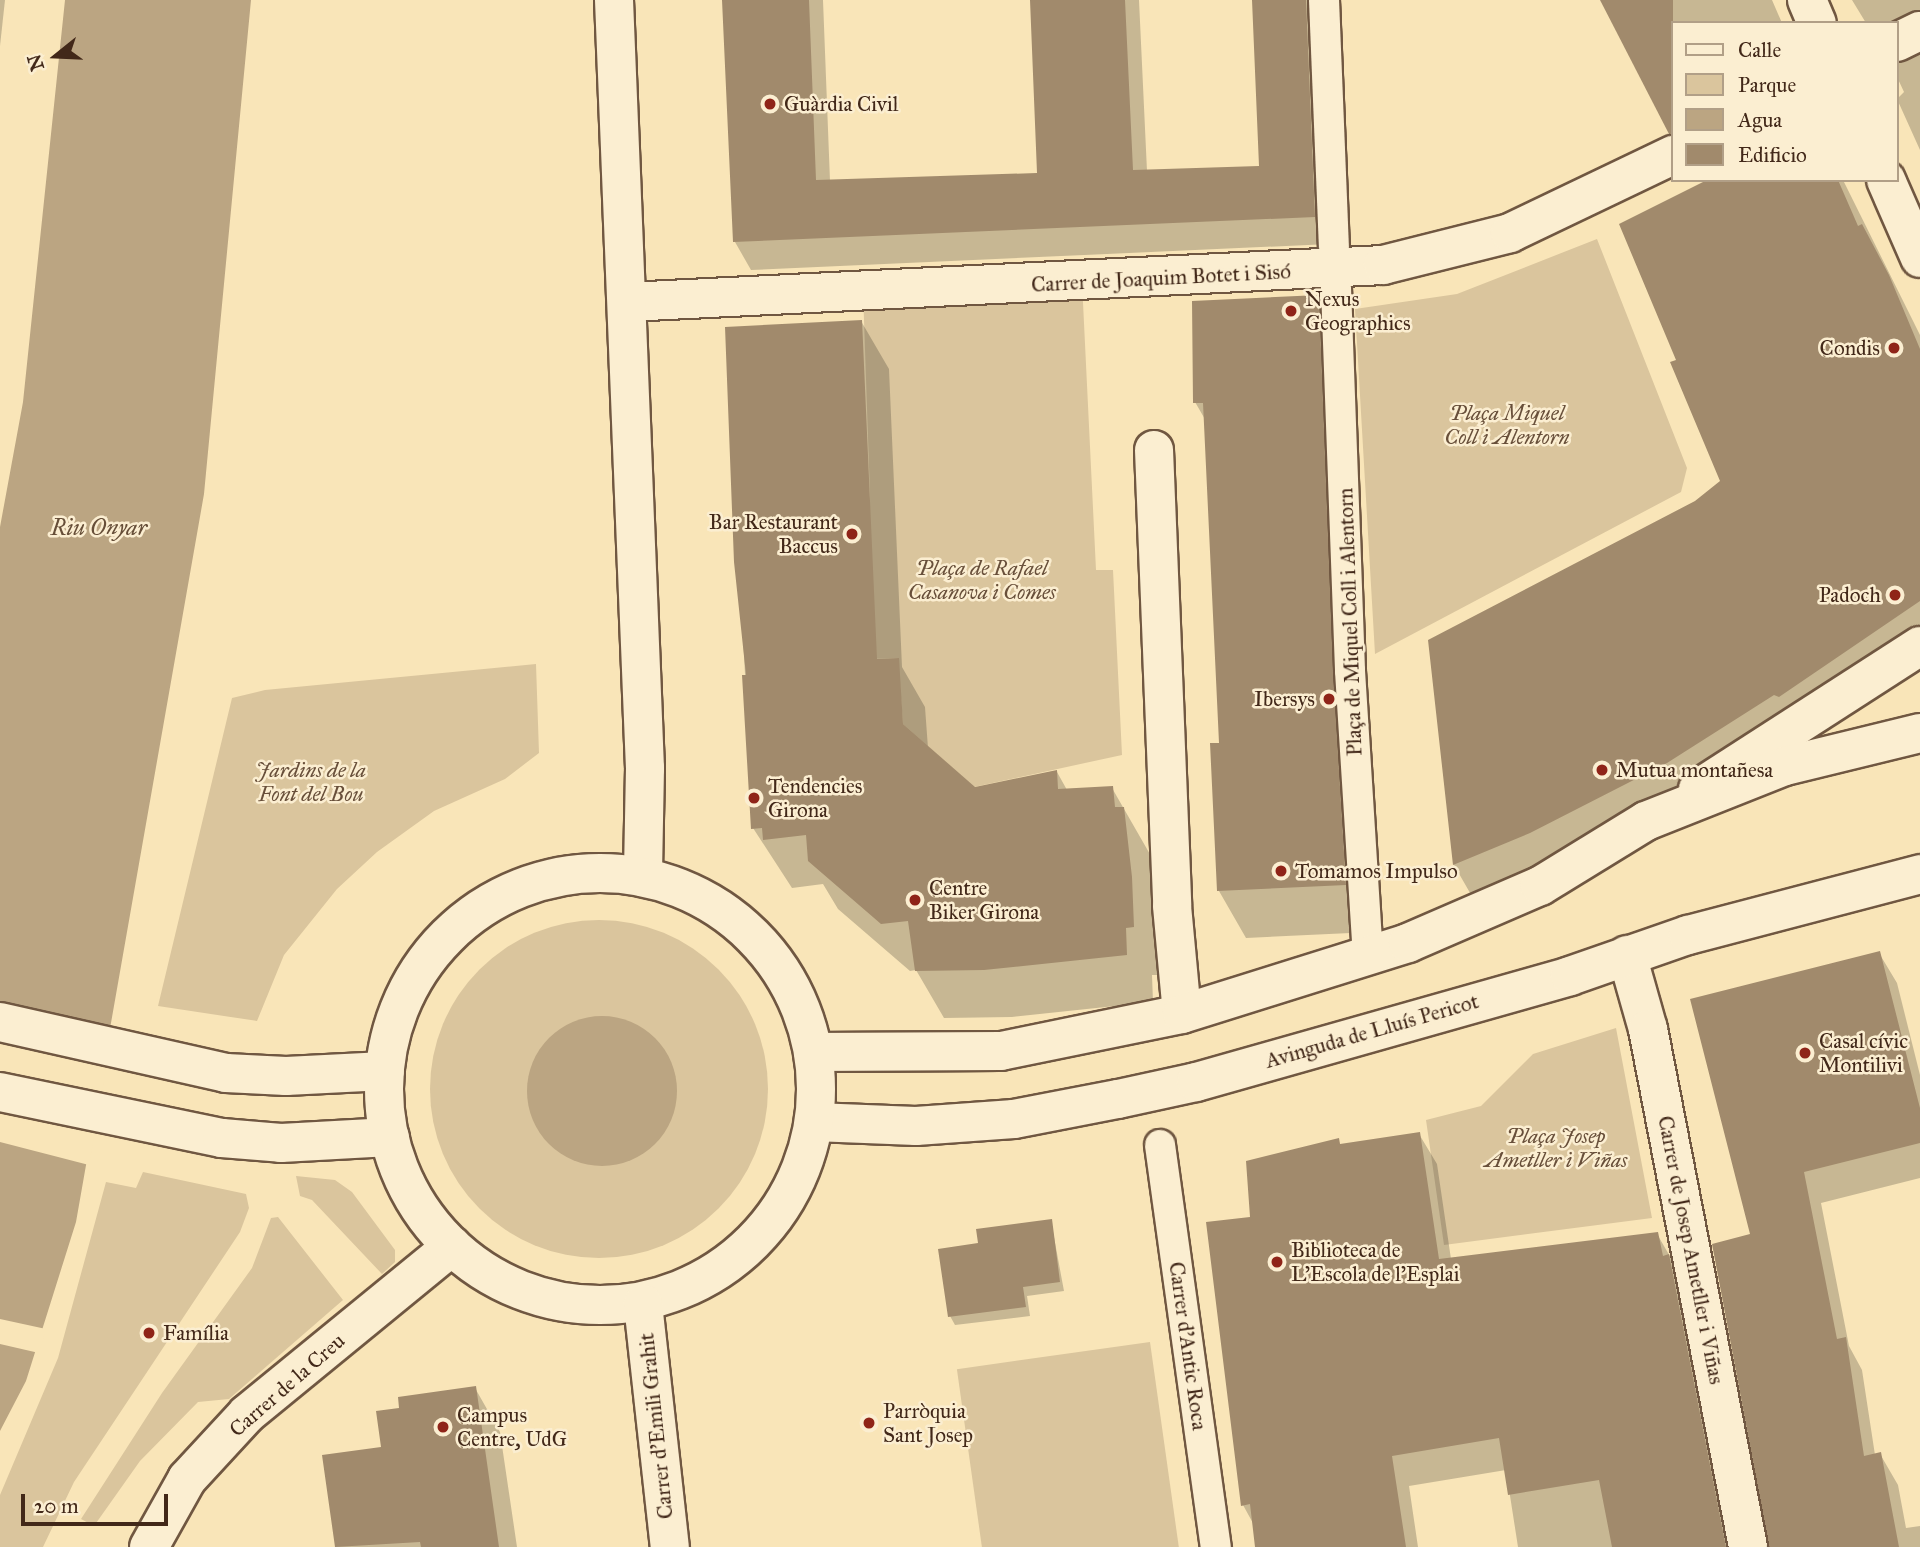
<!DOCTYPE html>
<html>
<head>
<meta charset="utf-8">
<style>
  body { margin:0 }
  #map { position:relative; width:1920px; height:1547px; overflow:hidden; background:#f9e5b8; font-family:"IM FELL Great Primer",serif }
  div>[style] { position:absolute }
  .green>* { inset:0; background:#dac59d; transform-origin:0 0 }
  .round { border-radius:50% }
  .water>* { inset:0; background:#bba582 }
  .pier>* { inset:0; background:#f9e5b8 }
  .shadow>* { inset:0; background:#0003 }
  .building>* { inset:0; background:#a18a6c }
  .roads { filter:drop-shadow(2px 0 #705741) drop-shadow(-2px 0 #705741) drop-shadow(0 2px #705741) drop-shadow(0 -2px #705741) }
  .pedestrian>* { height:30px; margin:-15px; padding:0 15px; transform-origin:15px; border-radius:15px; background:#fbeed1 }
  .minor>* { height:38px; margin:-19px; padding:0 19px; transform-origin:19px; border-radius:19px; background:#fbeed1 }
  .tertiary>* { height:38px; margin:-19px; padding:0 19px; transform-origin:19px; border-radius:19px; background:#fbeed1 }
  .secondary>* { height:38px; margin:-19px; padding:0 19px; transform-origin:19px; border-radius:19px; background:#fbeed1 }
  .secondary>.ring { margin:-19px; padding:0; box-sizing:content-box; background:none; border:38px solid #fbeed1; border-radius:50% }
  .dots>* { width:19px; height:19px; translate:-50% -50%; box-sizing:border-box; border:4px solid #fbeed1; border-radius:50% }
  span { translate:-50% -50%; white-space:nowrap; text-align:center; line-height:1.15; -webkit-text-stroke:5px #fbeed1; paint-order:stroke }
  .poi-label { font-size:21px; color:#422819 }
  .left { translate:0 -50%; text-align:left }
  .right { translate:-100% -50%; text-align:right }
  .street-label { font-size:21px; color:#422819 }
  .park-label { font-size:21px; color:#684f3a; font-style:italic }
  .water-label { font-size:23px; color:#664e38; font-style:italic }
  .legend { position:absolute; left:1671px; top:21px; width:228px; height:161px; box-sizing:border-box; background:#fbeed1; border:2px solid #b19f87; margin:0; padding:9px 12px; list-style:none; font-size:21px; color:#422819 }
  .legend li { display:flex; align-items:center; gap:14px; height:35px }
  .legend b { width:35px; border:2px solid #b19f87 }
  .north { position:absolute; left:21px; top:21px; width:70px; height:70px; -webkit-text-stroke:5px #fbeed1; paint-order:stroke; rotate:252deg; font-size:19px; font-weight:700; line-height:28px; text-align:center; color:#422819 }
  .north::after { content:''; display:block; margin:auto; width:24px; height:32px; background:#422819; clip-path:polygon(50% 0,100% 100%,50% 72%,0 100%) }
  .scale { position:absolute; left:21px; top:1494px; width:147px; height:32px; box-sizing:border-box; border:4px solid #422819; border-top:0; padding-left:9px; font-size:21px; line-height:24px; white-space:nowrap; color:#422819; -webkit-text-stroke:5px #fbeed1; paint-order:stroke }
</style>
</head>
<body>
<div id="map">
  <div class="green">
    <div style="clip-path:polygon(1597px 239px,1687px 468px,1681px 492px,1375px 654px,1355px 309px,1457px 294px)"></div>
    <div style="clip-path:polygon(1082px 282px,1096px 570px,1113px 570px,1122px 755px,974px 787px,903px 724px,898px 658px,867px 659px,870px 496px,863px 291px)"></div>
    <div style="clip-path:polygon(536px 664px,539px 753px,505px 779px,434px 811px,377px 852px,337px 889px,284px 955px,257px 1021px,158px 1006px,232px 698px,265px 690px)"></div>
    <div class="round" style="left:430px;top:920px;width:338px;height:338px"></div>
    <div style="clip-path:polygon(1616px 1028px,1652px 1218px,1444px 1245px,1426px 1120px,1481px 1106px,1533px 1054px)"></div>
    <div style="clip-path:polygon(143px 1172px,246px 1194px,249px 1208px,240px 1232px,74px 1482px,43px 1547px,0 1547px,0 1495px,58px 1358px,106px 1182px,136px 1188px)"></div>
    <div style="clip-path:polygon(296px 1176px,335px 1180px,352px 1192px,395px 1250px,395px 1262px,382px 1274px,312px 1200px,300px 1196px)"></div>
    <div style="clip-path:polygon(278px 1217px,343px 1300px,229px 1399px,198px 1402px,140px 1461px,94px 1526px,81px 1519px,162px 1393px,252px 1268px,271px 1218px)"></div>
    <div style="left:1150px;top:1342px;width:207px;height:195px;rotate:82deg"></div>
  </div>
  <div class="water">
    <div style="clip-path:polygon(65px 0,251px 0,204px 494px,76px 1222px,26px 1381px,0 1431px,0 527px,23px 402px)"></div>
    <div class="round" style="left:527px;top:1016px;width:150px;height:150px"></div>
  </div>
  <div class="pier">
    <div style="clip-path:polygon(0 1007px,112px 1035px,89px 1165px,0 1142px)"></div>
    <div style="clip-path:polygon(0 1319px,46px 1329px,39px 1353px,0 1344px)"></div>
  </div>
  <div class="shadow">
    <div style="clip-path:polygon(0 0,5px 0,0 46px)"></div>
    <div style="clip-path:polygon(724px 0,823px 0,830px 181px,1039px 175px,1032px 0,1139px 0,1147px 171px,1261px 168px,1254px 0,1320px 0,1330px 244px,751px 270px,735px 242px)"></div>
    <div style="clip-path:polygon(1602px 0,1772px 0,1782px 23px,1673px 23px,1673px 135px)"></div>
    <div style="clip-path:polygon(1852px 0,1920px 0,1920px 150px,1897px 99px,1904px 92px,1897px 77px,1897px 23px,1866px 23px)"></div>
    <div style="clip-path:polygon(1720px 180px,1843px 180px,1920px 335px,1920px 666px,1807px 744px,1481px 912px,1454px 865px,1430px 641px,1696px 503px,1722px 482px,1678px 361px)"></div>
    <div style="clip-path:polygon(1318px 297px,1345px 345px,1372px 932px,1246px 938px,1219px 891px,1221px 744px,1206px 421px,1195px 402px)"></div>
    <div style="clip-path:polygon(861px 321px,889px 369px,902px 667px,925px 707px,928px 748px,974px 789px,1057px 772px,1067px 790px,1112px 788px,1151px 856px,1161px 975px,1152px 975px,1153px 1002px,1012px 1017px,944px 1018px,916px 970px,910px 971px,838px 909px,823px 884px,792px 888px,753px 828px,727px 329px)"></div>
    <div style="clip-path:polygon(1879px 953px,1897px 983px,1920px 1075px,1920px 1178px,1821px 1203px,1849px 1346px,1862px 1370px,1875px 1455px,1880px 1454px,1898px 1485px,1906px 1528px,1920px 1526px,1920px 1547px,1770px 1547px,1752px 1235px)"></div>
    <div style="clip-path:polygon(1419px 1134px,1437px 1164px,1451px 1259px,1657px 1234px,1675px 1265px,1736px 1547px,1518px 1547px,1506px 1470px,1409px 1486px,1418px 1547px,1257px 1547px,1254px 1525px,1243px 1505px,1251px 1219px,1338px 1140px,1341px 1146px)"></div>
    <div style="clip-path:polygon(1051px 1221px,1064px 1291px,1027px 1296px,1030px 1316px,955px 1325px,950px 1316px,980px 1244px)"></div>
    <div style="clip-path:polygon(475px 1388px,500px 1432px,517px 1547px,336px 1547px,324px 1457px,383px 1449px,401px 1410px)"></div>
  </div>
  <div class="building">
    <div style="clip-path:polygon(722px 0,809px 0,816px 180px,1037px 173px,1030px 0,1125px 0,1133px 170px,1259px 166px,1252px 0,1306px 0,1315px 217px,733px 242px)"></div>
    <div style="clip-path:polygon(1600px 0,1673px 0,1673px 133px,1669px 134px)"></div>
    <div style="clip-path:polygon(1707px 180px,1838px 180px,1858px 226px,1862px 224px,1889px 275px,1920px 349px,1920px 601px,1779px 697px,1774px 695px,1667px 763px,1530px 833px,1453px 865px,1428px 640px,1695px 501px,1720px 481px,1670px 362px,1676px 360px,1619px 224px)"></div>
    <div style="clip-path:polygon(1319px 295px,1333px 672px,1346px 885px,1217px 891px,1210px 743px,1219px 743px,1203px 403px,1193px 403px,1192px 301px)"></div>
    <div style="clip-path:polygon(862px 320px,877px 659px,899px 658px,903px 724px,975px 787px,1057px 770px,1058px 789px,1113px 786px,1115px 807px,1124px 807px,1132px 877px,1134px 927px,1126px 928px,1127px 955px,984px 970px,915px 971px,908px 921px,881px 924px,808px 861px,806px 835px,763px 840px,762px 828px,751px 829px,742px 675px,746px 675px,734px 562px,725px 327px)"></div>
    <div style="clip-path:polygon(1880px 951px,1920px 1108px,1920px 1143px,1804px 1172px,1837px 1339px,1846px 1337px,1864px 1456px,1881px 1452px,1899px 1547px,1769px 1547px,1712px 1244px,1750px 1234px,1690px 999px)"></div>
    <div style="clip-path:polygon(1420px 1132px,1439px 1259px,1658px 1232px,1663px 1256px,1669px 1254px,1726px 1547px,1612px 1547px,1599px 1480px,1508px 1495px,1499px 1438px,1392px 1456px,1406px 1547px,1255px 1547px,1250px 1504px,1241px 1506px,1206px 1222px,1250px 1217px,1246px 1161px,1339px 1138px,1340px 1144px)"></div>
    <div style="clip-path:polygon(1052px 1219px,1060px 1282px,1023px 1287px,1026px 1307px,948px 1317px,938px 1249px,978px 1243px,976px 1229px)"></div>
    <div style="clip-path:polygon(476px 1386px,499px 1547px,421px 1547px,420px 1542px,335px 1547px,322px 1455px,381px 1447px,376px 1411px,399px 1408px,398px 1397px)"></div>
  </div>
  <div class="roads">
    <div class="pedestrian">
      <div style="left:1324px;top:0;width:247px;rotate:87.7deg"></div>
      <div style="left:1336px;top:288px;width:383px;rotate:87.9deg"></div>
      <div style="left:1350px;top:671px;width:286px;rotate:86.4deg"></div>
      <div style="left:1160px;top:1145px;width:406px;rotate:82.1deg"></div>
    </div>
    <div class="minor">
      <div style="left:1807px;top:0;width:25px;rotate:67deg"></div>
      <div style="left:1897px;top:42px;width:25px;rotate:-26deg"></div>
      <div style="left:1886px;top:180px;width:85px;rotate:66.4deg"></div>
      <div style="left:627px;top:302px;width:757px;rotate:-2.8deg"></div>
      <div style="left:1383px;top:265px;width:131px;rotate:-14.1deg"></div>
      <div style="left:1510px;top:233px;width:181px;rotate:-25.6deg"></div>
      <div style="left:1154px;top:450px;width:456px;rotate:87.7deg"></div>
      <div style="left:1172px;top:906px;width:108px;rotate:84.7deg"></div>
      <div style="left:1698px;top:789px;width:264px;rotate:-32.8deg"></div>
      <div style="left:1627px;top:955px;width:77px;rotate:74.2deg"></div>
      <div style="left:1648px;top:1029px;width:528px;rotate:79.07deg"></div>
      <div style="left:0;top:1022px;width:232px;rotate:12.7deg"></div>
      <div style="left:226px;top:1073px;width:60px;rotate:2.9deg"></div>
      <div style="left:286px;top:1076px;width:99px;rotate:-2.9deg"></div>
      <div style="left:0;top:1092px;width:227px;rotate:11.7deg"></div>
      <div style="left:222px;top:1138px;width:59px;rotate:4.8deg"></div>
      <div style="left:281px;top:1143px;width:109px;rotate:-3.2deg"></div>
      <div style="left:149px;top:1547px;width:78px;rotate:-60.8deg"></div>
      <div style="left:187px;top:1479px;width:88px;rotate:-47.3deg"></div>
      <div style="left:247px;top:1414px;width:265px;rotate:-39.3deg"></div>
    </div>
    <div class="tertiary">
      <div style="left:813px;top:1052px;width:188px;rotate:-0.3deg"></div>
      <div style="left:1001px;top:1051px;width:185px;rotate:-11.6deg"></div>
      <div style="left:1182px;top:1014px;width:237px;rotate:-17.4deg"></div>
      <div style="left:1408px;top:943px;width:144px;rotate:-23.4deg"></div>
      <div style="left:1540px;top:886px;width:124px;rotate:-31.5deg"></div>
      <div style="left:1646px;top:821px;width:149px;rotate:-21.6deg"></div>
      <div style="left:1785px;top:766px;width:139px;rotate:-13.7deg"></div>
      <div style="left:814px;top:1122px;width:102px;rotate:2.2deg"></div>
      <div style="left:916px;top:1126px;width:98px;rotate:-4.1deg"></div>
      <div style="left:1014px;top:1119px;width:106px;rotate:-10.9deg"></div>
      <div style="left:1118px;top:1099px;width:80px;rotate:-12.3deg"></div>
      <div style="left:1196px;top:1082px;width:389px;rotate:-15.8deg"></div>
      <div style="left:1570px;top:976px;width:125px;rotate:-19.2deg"></div>
      <div style="left:1688px;top:935px;width:240px;rotate:-14.7deg"></div>
    </div>
    <div class="secondary">
      <div style="left:614px;top:0;width:769px;rotate:87.69deg"></div>
      <div style="left:645px;top:768px;width:109px;rotate:91.1deg"></div>
      <div class="ring" style="left:384px;top:873px;width:394px;height:394px"></div>
      <div style="left:643px;top:1304px;width:244px;rotate:83.7deg"></div>
    </div>
  </div>
  <div class="dots">
    <div style="left:770px;top:104px;background:#8f2418"></div>
    <div style="left:1291px;top:311px;background:#8f2418"></div>
    <div style="left:1894px;top:348px;background:#8f2418"></div>
    <div style="left:852px;top:534px;background:#8f2418"></div>
    <div style="left:1895px;top:595px;background:#8f2418"></div>
    <div style="left:1329px;top:699px;background:#8f2418"></div>
    <div style="left:1602px;top:770px;background:#8f2418"></div>
    <div style="left:754px;top:798px;background:#8f2418"></div>
    <div style="left:1281px;top:871px;background:#8f2418"></div>
    <div style="left:915px;top:900px;background:#8f2418"></div>
    <div style="left:1805px;top:1053px;background:#8f2418"></div>
    <div style="left:1277px;top:1262px;background:#8f2418"></div>
    <div style="left:149px;top:1333px;background:#8f2418"></div>
    <div style="left:869px;top:1423px;background:#8f2418"></div>
    <div style="left:443px;top:1427px;background:#8f2418"></div>
  </div>
  <div class="poi-label">
    <span class="left" style="left:784px;top:104px">Guàrdia Civil</span>
    <span class="left" style="left:1305px;top:311px">Nexus<br>Geographics</span>
    <span class="right" style="left:1880px;top:348px">Condis</span>
    <span class="right" style="left:838px;top:534px">Bar Restaurant<br>Baccus</span>
    <span class="right" style="left:1881px;top:595px">Padoch</span>
    <span class="right" style="left:1315px;top:699px">Ibersys</span>
    <span class="left" style="left:1616px;top:770px">Mutua montañesa</span>
    <span class="left" style="left:768px;top:798px">Tendencies<br>Girona</span>
    <span class="left" style="left:1295px;top:871px">Tomamos Impulso</span>
    <span class="left" style="left:929px;top:900px">Centre<br>Biker Girona</span>
    <span class="left" style="left:1819px;top:1053px">Casal cívic<br>Montilivi</span>
    <span class="left" style="left:1291px;top:1262px">Biblioteca de<br>L'Escola de l'Esplai</span>
    <span class="left" style="left:163px;top:1333px">Família</span>
    <span class="left" style="left:883px;top:1423px">Parròquia<br>Sant Josep</span>
    <span class="left" style="left:457px;top:1427px">Campus<br>Centre, UdG</span>
  </div>
  <div class="street-label">
    <span style="left:1161px;top:278px;rotate:-3deg">Carrer de Joaquim Botet i Sisó</span>
    <span style="left:1350px;top:622px;rotate:-92deg">Plaça de Miquel Coll i Alentorn</span>
    <span style="left:1372px;top:1031px;rotate:-16deg">Avinguda de Lluís Pericot</span>
    <span style="left:1691px;top:1250px;rotate:79deg">Carrer de Josep Ametller i Viñas</span>
    <span style="left:1188px;top:1346px;rotate:82deg">Carrer d'Antic Roca</span>
    <span style="left:287px;top:1385px;rotate:-41deg">Carrer de la Creu</span>
    <span style="left:656px;top:1426px;rotate:-96deg">Carrer d'Emili Grahit</span>
  </div>
  <div class="park-label">
    <span style="left:1507px;top:425px">Plaça Miquel<br>Coll i Alentorn</span>
    <span style="left:982px;top:580px">Plaça de Rafael<br>Casanova i Comes</span>
    <span style="left:311px;top:782px">Jardins de la<br>Font del Bou</span>
    <span style="left:1556px;top:1148px">Plaça Josep<br>Ametller i Viñas</span>
  </div>
  <div class="water-label">
    <span style="left:99px;top:527px">Riu Onyar</span>
  </div>
  <ul class="legend">
  <li><b style="height:9px;background:#fbeed1"></b>Calle</li>
  <li><b style="height:19px;background:#dac59d"></b>Parque</li>
  <li><b style="height:19px;background:#bba582"></b>Agua</li>
  <li><b style="height:19px;background:#a18a6c"></b>Edificio</li>
  </ul>
  <div class="north">N</div>
  <div class="scale">20 m</div>
</div>
</body>
</html>
